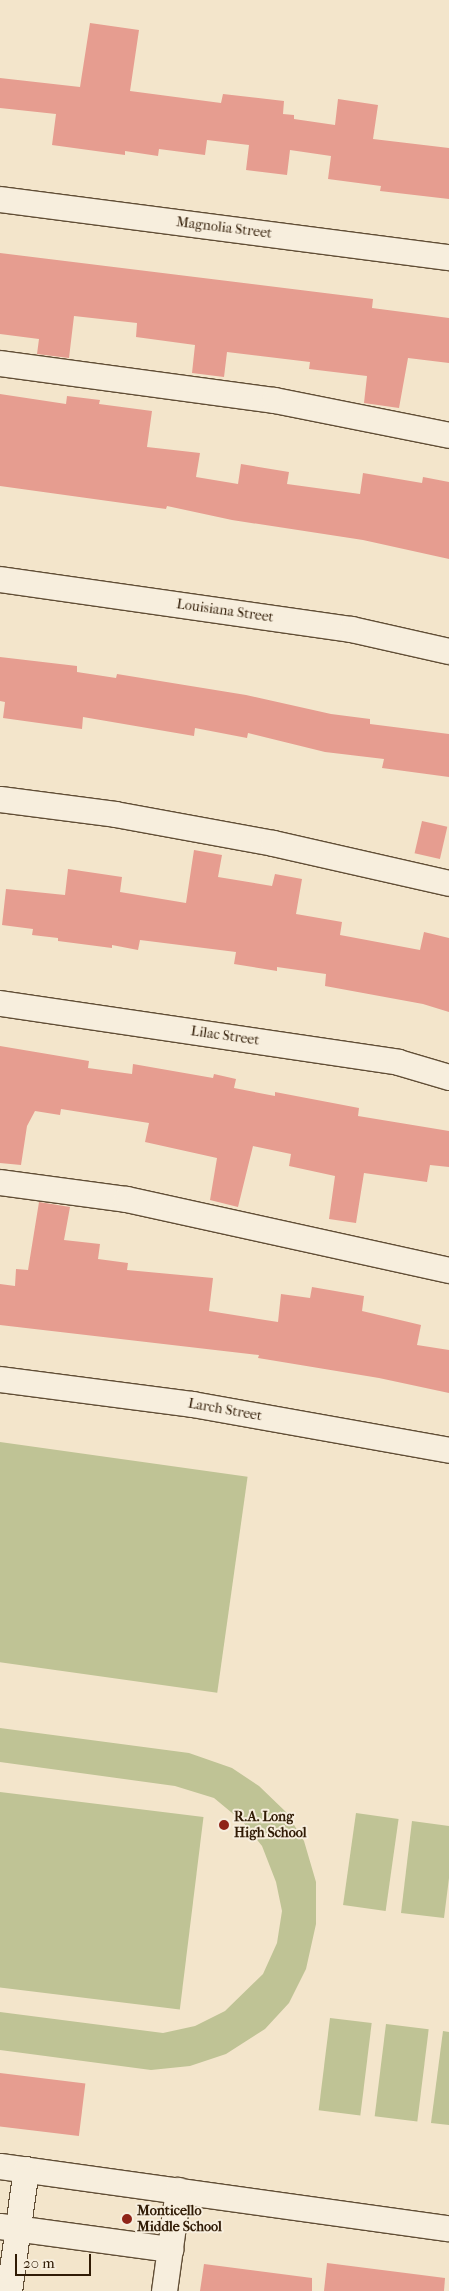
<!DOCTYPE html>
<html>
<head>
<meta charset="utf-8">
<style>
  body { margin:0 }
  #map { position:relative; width:449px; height:2291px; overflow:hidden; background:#f3e5cb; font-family:"IM FELL French Canon",serif }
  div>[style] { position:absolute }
  .green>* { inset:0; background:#bfc395; transform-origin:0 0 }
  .building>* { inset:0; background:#e69d90; transform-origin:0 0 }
  .roads { filter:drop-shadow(1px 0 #614e36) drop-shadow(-1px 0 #614e36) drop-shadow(0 1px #614e36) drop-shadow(0 -1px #614e36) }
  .minor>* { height:25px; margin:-12.5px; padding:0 12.5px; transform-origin:12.5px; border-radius:12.5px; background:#f7eedd }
  .dots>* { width:14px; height:14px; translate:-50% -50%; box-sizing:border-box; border:2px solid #f7eedd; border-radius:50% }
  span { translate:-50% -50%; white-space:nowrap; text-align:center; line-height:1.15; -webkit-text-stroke:4px #f7eedd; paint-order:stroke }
  .street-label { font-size:14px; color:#301b05 }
  .poi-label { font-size:14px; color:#301b05; font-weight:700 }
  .left { translate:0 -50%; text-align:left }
  .scale { position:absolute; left:15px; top:2254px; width:76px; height:22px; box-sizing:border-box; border:2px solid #301b05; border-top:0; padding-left:6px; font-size:15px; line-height:18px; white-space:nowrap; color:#301b05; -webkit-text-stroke:4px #f7eedd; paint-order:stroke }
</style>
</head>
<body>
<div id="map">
  <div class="green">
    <div style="left:0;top:1442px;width:250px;height:218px;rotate:8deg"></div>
    <div style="clip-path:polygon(0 1728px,189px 1753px,232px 1768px,259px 1786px,286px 1812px,304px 1841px,316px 1882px,316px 1924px,306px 1969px,289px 2003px,265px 2029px,226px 2054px,190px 2066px,151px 2070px,0 2050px,0 2012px,163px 2033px,195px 2026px,225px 2011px,263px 1974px,277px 1943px,282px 1911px,276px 1882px,262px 1846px,243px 1822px,214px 1798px,175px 1786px,0 1762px)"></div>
    <div style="left:0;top:1792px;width:205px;height:194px;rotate:7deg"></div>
    <div style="left:356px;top:1813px;width:43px;height:93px;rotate:8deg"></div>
    <div style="clip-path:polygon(412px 1821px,449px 1826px,449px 1878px,444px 1918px,401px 1913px)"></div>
    <div style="left:330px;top:2018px;width:42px;height:93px;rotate:7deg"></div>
    <div style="left:386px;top:2024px;width:43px;height:93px;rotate:7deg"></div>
    <div style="clip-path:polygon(443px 2031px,449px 2032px,449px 2125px,431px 2123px)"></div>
  </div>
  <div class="building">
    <div style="clip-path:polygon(90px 23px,139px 30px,130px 91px,221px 103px,223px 94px,284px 101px,283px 114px,294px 115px,294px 119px,335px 125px,338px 99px,378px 105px,373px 139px,449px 148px,449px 199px,380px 191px,381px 186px,328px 179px,331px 156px,290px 150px,287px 175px,246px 170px,249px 145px,207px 140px,205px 155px,159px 149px,158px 156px,125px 151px,125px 155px,52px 145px,56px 114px,0 108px,0 78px,80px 87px)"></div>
    <div style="clip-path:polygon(0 253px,373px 299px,372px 308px,449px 318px,449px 363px,408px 358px,399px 408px,364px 403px,367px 376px,309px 369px,310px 362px,227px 352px,224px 377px,192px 373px,195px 345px,136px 337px,137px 323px,74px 316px,69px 358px,37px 354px,39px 339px,0 334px)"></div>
    <div style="clip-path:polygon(0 394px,66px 404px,67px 396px,100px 400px,99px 404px,152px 411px,147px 447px,200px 453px,196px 477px,238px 484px,241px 464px,289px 472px,287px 484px,360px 494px,363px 473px,422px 483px,423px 477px,449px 482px,449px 559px,363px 540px,232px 520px,167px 506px,166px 509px,0 486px)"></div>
    <div style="clip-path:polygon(0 657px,77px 666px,77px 672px,116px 678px,117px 674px,246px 695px,331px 714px,370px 719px,370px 724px,449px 734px,449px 777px,382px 768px,384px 759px,325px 752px,248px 733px,247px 738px,195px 728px,194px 736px,83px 717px,82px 729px,3px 718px,5px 702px,0 701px)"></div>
    <div style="left:422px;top:821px;width:26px;height:33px;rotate:13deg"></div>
    <div style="clip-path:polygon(194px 850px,222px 855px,218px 877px,272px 886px,275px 874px,302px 879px,296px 914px,342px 922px,340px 935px,420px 950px,424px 932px,449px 938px,449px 1012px,423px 1004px,325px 986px,326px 974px,277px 967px,277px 971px,234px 964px,236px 952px,140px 940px,138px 950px,112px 945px,112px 948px,58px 941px,58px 938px,32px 935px,33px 929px,2px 925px,6px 889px,65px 895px,68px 869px,122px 877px,120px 892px,186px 903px)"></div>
    <div style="clip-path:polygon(0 1046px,89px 1061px,88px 1068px,132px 1074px,133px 1064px,213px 1078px,214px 1074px,236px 1079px,234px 1088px,275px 1096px,275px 1092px,359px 1108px,358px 1116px,449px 1131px,449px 1167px,430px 1165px,427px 1182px,364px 1173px,356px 1223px,329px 1219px,335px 1176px,289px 1166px,291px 1154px,253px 1146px,238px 1207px,210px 1200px,217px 1158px,145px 1142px,149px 1123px,61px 1109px,60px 1115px,35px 1111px,27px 1126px,21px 1165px,0 1163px)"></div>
    <div style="clip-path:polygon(39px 1202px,70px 1207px,64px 1240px,100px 1244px,98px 1259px,128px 1263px,127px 1270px,213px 1278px,209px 1311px,278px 1322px,281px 1294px,310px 1298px,312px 1287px,364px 1296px,362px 1311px,421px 1325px,417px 1345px,449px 1350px,449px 1393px,379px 1378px,258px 1358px,259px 1355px,0 1325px,0 1284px,15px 1286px,16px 1269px,28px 1270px)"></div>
    <div style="left:0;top:2073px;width:86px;height:53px;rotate:7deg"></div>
    <div style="clip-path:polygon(327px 2263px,445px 2278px,444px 2291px,324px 2291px)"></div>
    <div style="clip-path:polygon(204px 2264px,312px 2278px,312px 2291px,200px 2291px)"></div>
  </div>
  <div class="roads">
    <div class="minor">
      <div style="left:0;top:199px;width:453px;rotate:7.4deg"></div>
      <div style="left:0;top:363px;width:276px;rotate:7.7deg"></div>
      <div style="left:274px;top:400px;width:178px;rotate:11.3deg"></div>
      <div style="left:0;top:579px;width:355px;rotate:8.1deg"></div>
      <div style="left:351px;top:629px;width:100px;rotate:12.7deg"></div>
      <div style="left:0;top:799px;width:116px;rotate:7.4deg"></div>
      <div style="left:115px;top:814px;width:161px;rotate:10.4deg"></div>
      <div style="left:273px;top:843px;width:180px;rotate:12.8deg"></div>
      <div style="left:0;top:1003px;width:402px;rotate:8.4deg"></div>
      <div style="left:398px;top:1062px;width:53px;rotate:16.4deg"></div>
      <div style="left:0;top:1182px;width:127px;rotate:7.7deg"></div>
      <div style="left:126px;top:1199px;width:331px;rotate:12.4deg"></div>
      <div style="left:0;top:1379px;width:194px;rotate:7.4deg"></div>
      <div style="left:192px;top:1404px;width:261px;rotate:10.1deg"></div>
      <div style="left:0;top:2166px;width:453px;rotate:7.9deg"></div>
      <div style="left:0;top:2226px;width:172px;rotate:7.7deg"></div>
      <div style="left:9px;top:2291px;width:123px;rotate:-82.1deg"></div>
      <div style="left:164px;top:2291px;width:102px;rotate:-82.1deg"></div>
    </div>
  </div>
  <div class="dots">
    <div style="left:224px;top:1825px;background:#8f2418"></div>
    <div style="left:127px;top:2219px;background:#8f2418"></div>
  </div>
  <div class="street-label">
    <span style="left:224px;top:228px;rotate:7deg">Magnolia Street</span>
    <span style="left:225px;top:611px;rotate:8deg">Louisiana Street</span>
    <span style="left:225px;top:1036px;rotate:8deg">Lilac Street</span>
    <span style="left:225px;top:1410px;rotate:10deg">Larch Street</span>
  </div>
  <div class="poi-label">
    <span class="left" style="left:234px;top:1825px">R.A. Long<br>High School</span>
    <span class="left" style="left:137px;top:2219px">Monticello<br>Middle School</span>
  </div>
  <div class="scale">20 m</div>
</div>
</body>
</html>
